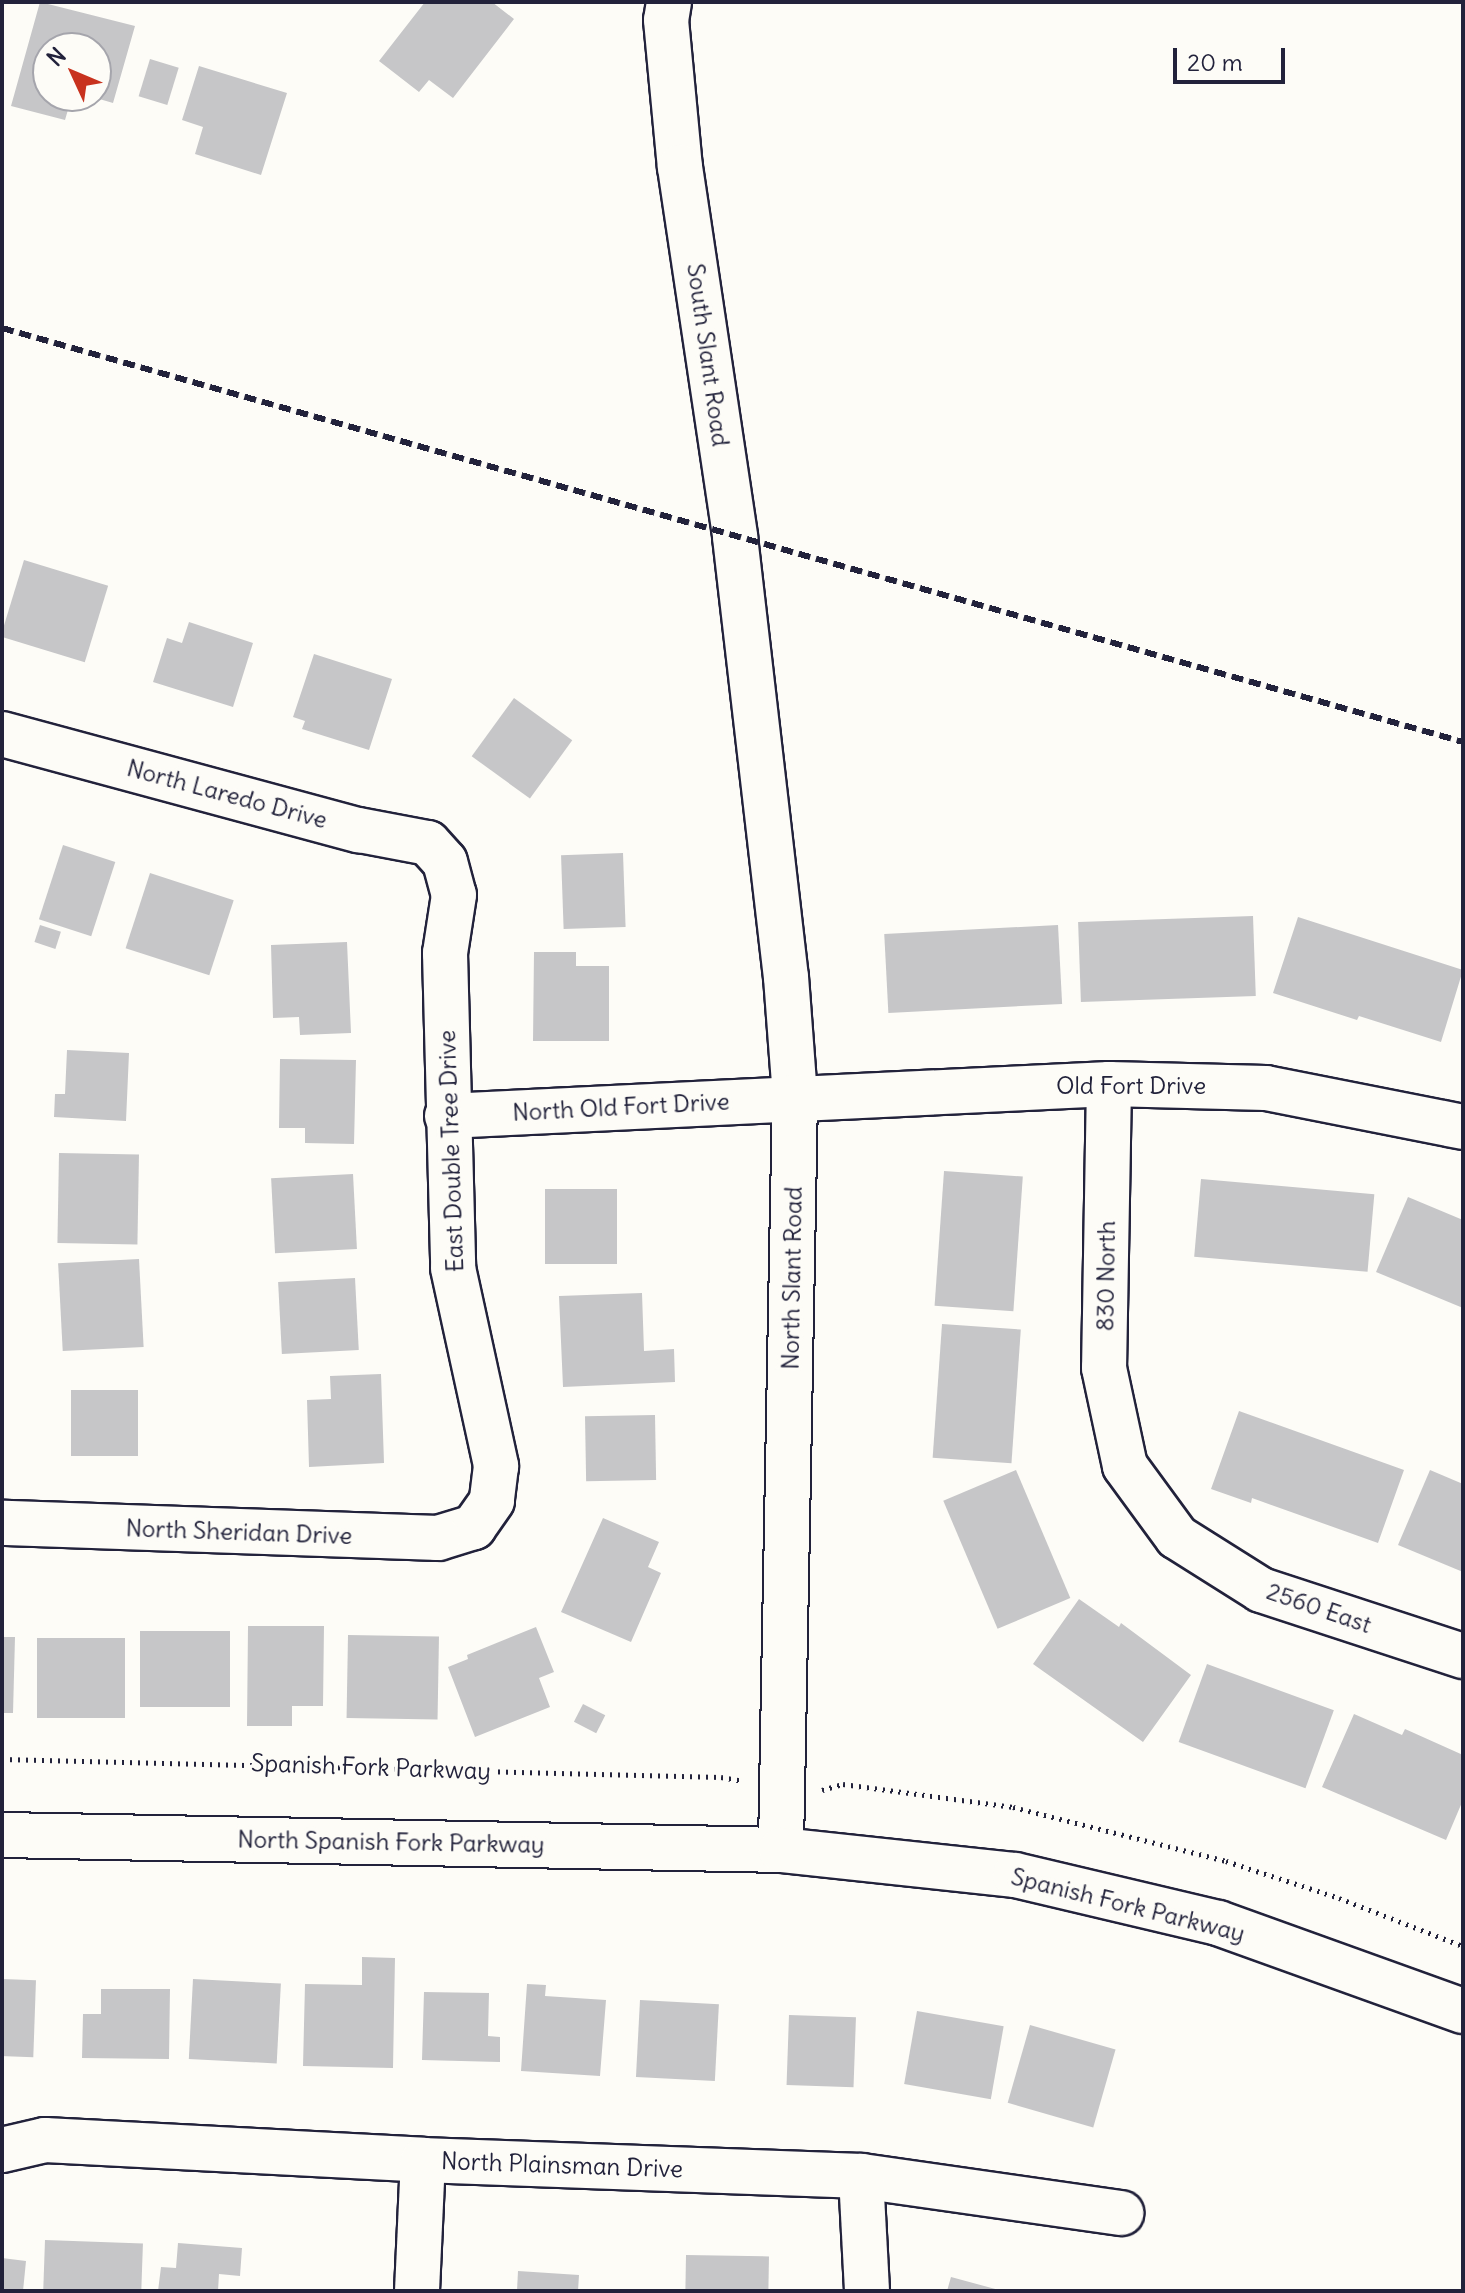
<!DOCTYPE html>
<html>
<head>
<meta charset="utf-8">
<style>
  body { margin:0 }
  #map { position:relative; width:1465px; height:2293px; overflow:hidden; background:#fdfcf7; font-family:Delius,sans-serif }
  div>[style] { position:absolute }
  .building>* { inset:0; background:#c6c6c8; transform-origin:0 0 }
  .path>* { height:5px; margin-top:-2.5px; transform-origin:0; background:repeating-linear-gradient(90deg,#22223b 0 2px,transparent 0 8px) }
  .roads { filter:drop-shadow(2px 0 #22223b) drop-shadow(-2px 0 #22223b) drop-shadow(0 2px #22223b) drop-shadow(0 -2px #22223b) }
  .minor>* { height:44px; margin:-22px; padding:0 22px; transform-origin:22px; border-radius:22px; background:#fdfcf7 }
  .rail>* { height:6px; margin-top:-3px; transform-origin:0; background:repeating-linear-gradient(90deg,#22223b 0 12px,transparent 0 18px) }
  span { translate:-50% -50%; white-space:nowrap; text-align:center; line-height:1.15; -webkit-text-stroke:7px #fdfcf7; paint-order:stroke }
  .street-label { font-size:24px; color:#22223b }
  .frame { position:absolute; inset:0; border:4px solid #22223b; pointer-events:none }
  .north { position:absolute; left:32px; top:32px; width:80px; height:80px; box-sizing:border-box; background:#fdfcf7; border:2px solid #a5a5ac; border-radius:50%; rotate:314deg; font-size:22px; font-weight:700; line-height:32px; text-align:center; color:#22223b }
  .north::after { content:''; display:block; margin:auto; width:28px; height:36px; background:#c8321e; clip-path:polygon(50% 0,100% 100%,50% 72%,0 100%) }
  .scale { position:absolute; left:1173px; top:48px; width:112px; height:36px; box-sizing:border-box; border:4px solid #22223b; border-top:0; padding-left:10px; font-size:24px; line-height:28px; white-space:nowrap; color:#22223b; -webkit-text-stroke:6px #fdfcf7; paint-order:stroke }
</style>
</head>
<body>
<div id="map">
  <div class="building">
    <div style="clip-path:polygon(40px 2px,135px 26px,113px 103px,96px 98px,96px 48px,48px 48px,48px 96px,72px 96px,65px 120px,11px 106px)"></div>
    <div style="clip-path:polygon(425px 2px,492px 2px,514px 19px,453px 98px,429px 80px,419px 92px,379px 61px)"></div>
    <div style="left:150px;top:59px;width:30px;height:39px;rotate:17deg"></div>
    <div style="clip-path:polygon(199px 66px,287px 93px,261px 175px,195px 154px,203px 127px,182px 120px)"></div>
    <div style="left:24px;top:560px;width:88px;height:80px;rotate:17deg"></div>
    <div style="clip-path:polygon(189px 622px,253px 643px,233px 707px,153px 682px,167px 638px,182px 643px)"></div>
    <div style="clip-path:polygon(314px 654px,392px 679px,369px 750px,302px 729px,305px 721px,293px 717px)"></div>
    <div style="left:514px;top:698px;width:72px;height:72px;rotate:36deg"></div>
    <div style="left:63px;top:845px;width:55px;height:78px;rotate:18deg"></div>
    <div style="left:623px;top:853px;width:74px;height:62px;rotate:88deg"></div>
    <div style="left:150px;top:873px;width:88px;height:79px;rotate:18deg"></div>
    <div style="left:1253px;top:916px;width:80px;height:175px;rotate:88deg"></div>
    <div style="clip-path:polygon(1298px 917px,1463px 970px,1441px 1042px,1359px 1016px,1357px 1020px,1273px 993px)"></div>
    <div style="left:40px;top:925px;width:22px;height:18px;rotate:18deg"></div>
    <div style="left:1058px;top:925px;width:79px;height:174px;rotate:87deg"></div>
    <div style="clip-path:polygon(347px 942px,351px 1033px,300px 1035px,299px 1017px,273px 1018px,271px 945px)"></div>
    <div style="clip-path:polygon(534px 952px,576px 952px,576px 966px,609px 966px,609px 1041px,533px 1041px)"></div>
    <div style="clip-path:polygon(67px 1050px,129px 1053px,126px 1121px,54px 1117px,55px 1094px,65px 1094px)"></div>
    <div style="clip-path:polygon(280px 1059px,356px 1060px,354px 1144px,305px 1143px,305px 1128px,279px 1128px)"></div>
    <div style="left:59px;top:1153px;width:80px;height:90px;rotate:1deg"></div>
    <div style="left:944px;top:1171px;width:79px;height:135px;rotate:4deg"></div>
    <div style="left:353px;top:1174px;width:75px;height:82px;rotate:87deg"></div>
    <div style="left:1201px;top:1179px;width:174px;height:78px;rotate:5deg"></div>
    <div style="left:545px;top:1189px;width:72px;height:75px"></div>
    <div style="clip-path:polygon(1408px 1197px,1463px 1220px,1463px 1308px,1376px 1272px)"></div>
    <div style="left:139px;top:1259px;width:88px;height:81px;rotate:87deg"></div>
    <div style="left:355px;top:1278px;width:72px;height:77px;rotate:87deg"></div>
    <div style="clip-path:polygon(642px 1293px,644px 1351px,674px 1349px,675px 1382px,563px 1387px,559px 1296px)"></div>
    <div style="left:942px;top:1324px;width:79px;height:134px;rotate:4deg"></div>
    <div style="clip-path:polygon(381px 1374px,384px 1463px,309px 1467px,307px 1400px,331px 1399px,330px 1376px)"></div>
    <div style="left:71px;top:1390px;width:67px;height:66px"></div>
    <div style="clip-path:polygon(1239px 1411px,1404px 1470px,1378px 1543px,1252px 1498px,1251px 1503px,1211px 1489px)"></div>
    <div style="left:655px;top:1415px;width:65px;height:70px;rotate:89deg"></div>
    <div style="left:1016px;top:1470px;width:139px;height:79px;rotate:67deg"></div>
    <div style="clip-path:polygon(1430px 1470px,1463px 1484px,1463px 1572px,1398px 1545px)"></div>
    <div style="clip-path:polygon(603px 1518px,659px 1542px,648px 1567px,661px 1573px,631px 1642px,561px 1612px)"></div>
    <div style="clip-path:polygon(1079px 1599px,1119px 1627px,1121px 1623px,1191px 1675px,1143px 1742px,1033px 1664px)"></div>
    <div style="clip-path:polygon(248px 1626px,324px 1626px,323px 1706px,292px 1706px,292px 1726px,247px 1726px)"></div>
    <div style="clip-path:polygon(536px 1627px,554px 1672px,539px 1678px,550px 1707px,475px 1737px,448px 1667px,468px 1659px,467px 1655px)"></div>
    <div style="left:140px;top:1631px;width:90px;height:76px"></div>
    <div style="left:348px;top:1635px;width:91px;height:83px;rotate:1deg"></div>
    <div style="clip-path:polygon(2px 1637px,15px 1637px,13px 1713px,2px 1713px)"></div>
    <div style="left:37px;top:1638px;width:88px;height:80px"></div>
    <div style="left:1207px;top:1664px;width:135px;height:83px;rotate:20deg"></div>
    <div style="left:583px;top:1704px;width:25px;height:20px;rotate:27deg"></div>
    <div style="clip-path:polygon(1354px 1714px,1402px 1735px,1405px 1729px,1463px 1755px,1463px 1800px,1446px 1840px,1322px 1787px)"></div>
    <div style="clip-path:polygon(362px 1957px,395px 1958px,393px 2068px,303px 2066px,305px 1984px,362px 1985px)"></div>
    <div style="left:2px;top:1979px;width:34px;height:77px;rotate:2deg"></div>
    <div style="left:193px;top:1979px;width:88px;height:80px;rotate:3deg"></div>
    <div style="clip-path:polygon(527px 1984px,546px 1985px,545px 1996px,606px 2000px,600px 2076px,521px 2071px)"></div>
    <div style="clip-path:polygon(101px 1989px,170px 1989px,169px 2059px,82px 2058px,83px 2014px,101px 2014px)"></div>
    <div style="clip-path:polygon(424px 1992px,489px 1993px,488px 2036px,500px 2037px,500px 2062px,422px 2060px)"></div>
    <div style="left:640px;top:2000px;width:79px;height:77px;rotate:3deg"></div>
    <div style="left:917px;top:2011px;width:88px;height:74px;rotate:10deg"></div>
    <div style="left:789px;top:2015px;width:67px;height:70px;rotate:2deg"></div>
    <div style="left:1030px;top:2025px;width:89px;height:81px;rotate:16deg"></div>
    <div style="left:45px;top:2240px;width:98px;height:51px;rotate:2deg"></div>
    <div style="clip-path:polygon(178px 2243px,242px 2248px,240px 2276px,219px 2274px,218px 2291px,158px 2291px,161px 2267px,176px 2268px)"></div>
    <div style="left:686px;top:2255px;width:83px;height:36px;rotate:1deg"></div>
    <div style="clip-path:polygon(2px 2258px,26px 2261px,23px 2291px,2px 2291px)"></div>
    <div style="clip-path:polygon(518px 2271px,579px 2275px,578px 2291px,517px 2291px)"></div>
    <div style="clip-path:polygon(951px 2277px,999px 2290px,999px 2291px,947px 2291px)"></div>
  </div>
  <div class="path">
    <div style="left:2px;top:1759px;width:719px;rotate:1.43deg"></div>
    <div style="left:721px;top:1777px;width:23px;rotate:10deg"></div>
    <div style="left:822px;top:1790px;width:22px;rotate:-16deg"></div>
    <div style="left:843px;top:1784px;width:172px;rotate:7.7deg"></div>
    <div style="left:1013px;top:1807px;width:220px;rotate:14.2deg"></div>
    <div style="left:1226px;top:1861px;width:119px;rotate:18.1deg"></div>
    <div style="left:1339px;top:1898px;width:133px;rotate:21.2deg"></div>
  </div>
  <div class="roads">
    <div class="minor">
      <div style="left:669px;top:2px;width:18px;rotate:99deg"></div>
      <div style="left:666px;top:20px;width:148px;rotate:84.6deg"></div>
      <div style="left:680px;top:167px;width:374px;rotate:81.5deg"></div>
      <div style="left:735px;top:537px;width:443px;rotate:83.4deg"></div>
      <div style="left:786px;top:977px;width:120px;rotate:85.7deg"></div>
      <div style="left:795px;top:1097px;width:753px;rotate:91.07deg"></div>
      <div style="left:2px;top:734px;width:370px;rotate:15.1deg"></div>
      <div style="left:359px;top:830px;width:70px;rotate:10.7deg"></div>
      <div style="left:428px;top:843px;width:25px;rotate:48deg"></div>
      <div style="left:445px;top:862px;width:34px;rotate:75deg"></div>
      <div style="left:454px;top:895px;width:59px;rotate:98.8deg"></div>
      <div style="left:445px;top:953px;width:315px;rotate:88.5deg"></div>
      <div style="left:453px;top:1268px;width:203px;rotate:77.7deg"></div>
      <div style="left:496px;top:1466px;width:35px;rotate:97deg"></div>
      <div style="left:492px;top:1501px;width:32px;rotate:125deg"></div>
      <div style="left:474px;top:1527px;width:38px;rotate:163deg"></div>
      <div style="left:438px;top:1538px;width:436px;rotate:-178deg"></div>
      <div style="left:1109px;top:1084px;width:284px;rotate:91deg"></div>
      <div style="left:1104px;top:1368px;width:100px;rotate:77.9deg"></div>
      <div style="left:1125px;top:1466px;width:88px;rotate:53.8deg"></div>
      <div style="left:1177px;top:1537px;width:99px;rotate:32.2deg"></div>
      <div style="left:1261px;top:1590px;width:213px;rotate:18.1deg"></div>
      <div style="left:447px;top:1116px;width:663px;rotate:-2.77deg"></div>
      <div style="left:1109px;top:1084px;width:157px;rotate:1.5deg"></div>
      <div style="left:1266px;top:1088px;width:201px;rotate:11.2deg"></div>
      <div style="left:2px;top:1835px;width:779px;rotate:1.1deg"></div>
      <div style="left:781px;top:1850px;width:235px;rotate:6.1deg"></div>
      <div style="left:1015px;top:1875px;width:209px;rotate:13.3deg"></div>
      <div style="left:1218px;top:1923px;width:260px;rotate:19.8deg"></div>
      <div style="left:2px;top:2150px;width:44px;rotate:-13.1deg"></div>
      <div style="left:45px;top:2140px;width:379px;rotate:3deg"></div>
      <div style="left:423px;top:2160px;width:438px;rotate:2.1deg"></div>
      <div style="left:861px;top:2176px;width:263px;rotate:8.1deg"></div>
      <div style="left:861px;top:2176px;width:115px;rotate:87deg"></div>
      <div style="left:417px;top:2291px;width:131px;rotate:-87.4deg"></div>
    </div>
  </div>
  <div class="rail">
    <div style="left:2px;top:328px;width:1519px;rotate:15.82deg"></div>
  </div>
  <div class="street-label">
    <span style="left:708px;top:355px;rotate:82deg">South Slant Road</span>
    <span style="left:227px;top:794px;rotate:15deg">North Laredo Drive</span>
    <span style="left:1131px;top:1086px">Old Fort Drive</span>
    <span style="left:621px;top:1107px;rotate:-3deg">North Old Fort Drive</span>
    <span style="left:451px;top:1151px;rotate:-92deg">East Double Tree Drive</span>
    <span style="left:1106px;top:1276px;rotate:-89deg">830 North</span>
    <span style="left:792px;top:1278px;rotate:-89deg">North Slant Road</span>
    <span style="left:239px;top:1532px;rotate:2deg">North Sheridan Drive</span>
    <span style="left:1319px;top:1608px;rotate:19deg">2560 East</span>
    <span style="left:371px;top:1767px;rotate:2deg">Spanish Fork Parkway</span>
    <span style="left:391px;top:1842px;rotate:1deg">North Spanish Fork Parkway</span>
    <span style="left:1128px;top:1905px;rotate:14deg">Spanish Fork Parkway</span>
    <span style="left:562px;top:2165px;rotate:2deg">North Plainsman Drive</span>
  </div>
  <div class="frame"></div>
  <div class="north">N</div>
  <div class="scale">20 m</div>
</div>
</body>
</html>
